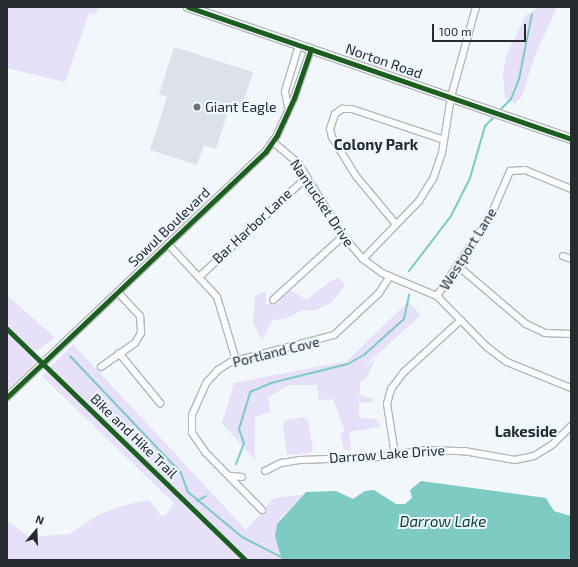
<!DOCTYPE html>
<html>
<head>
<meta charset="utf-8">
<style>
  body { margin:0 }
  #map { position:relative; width:578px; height:567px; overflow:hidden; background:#f2f7fb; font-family:"Exo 2",sans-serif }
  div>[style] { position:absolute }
  .green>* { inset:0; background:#e6e0f9 }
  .water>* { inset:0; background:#7dcbc3 }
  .stream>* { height:2px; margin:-1px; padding:0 1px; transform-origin:1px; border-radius:1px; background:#7dcbc3 }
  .building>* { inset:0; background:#dde1eb }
  .roads { filter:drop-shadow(1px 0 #b3b8bc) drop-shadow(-1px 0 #b3b8bc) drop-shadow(0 1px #b3b8bc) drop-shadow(0 -1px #b3b8bc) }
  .street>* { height:6px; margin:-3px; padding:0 3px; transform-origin:3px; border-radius:3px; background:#fdfefe }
  .secondary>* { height:8px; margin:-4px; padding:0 4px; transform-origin:4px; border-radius:4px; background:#fdfefe }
  .cycleway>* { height:5px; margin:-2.5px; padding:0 2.5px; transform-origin:2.5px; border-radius:2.5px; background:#1b5e20 }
  .dots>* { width:11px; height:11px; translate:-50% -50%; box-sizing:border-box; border:2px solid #eef7ff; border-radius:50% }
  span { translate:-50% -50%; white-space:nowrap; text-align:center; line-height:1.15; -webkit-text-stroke:4px #eef7ff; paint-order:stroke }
  .street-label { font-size:14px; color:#252b2f }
  .poi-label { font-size:14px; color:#252b2f }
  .left { translate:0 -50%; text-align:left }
  .neighbourhood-label { font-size:15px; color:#252b2f; font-weight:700 }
  .water-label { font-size:15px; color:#0f413b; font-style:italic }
  .frame { position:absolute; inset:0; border:8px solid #252b2f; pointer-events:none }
  .north { position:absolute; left:16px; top:511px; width:40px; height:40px; -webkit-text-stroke:3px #eef7ff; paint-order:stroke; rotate:19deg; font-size:11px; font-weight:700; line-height:16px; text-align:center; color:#252b2f }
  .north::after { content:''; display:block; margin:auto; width:14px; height:18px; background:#252b2f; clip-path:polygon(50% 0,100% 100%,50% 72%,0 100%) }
  .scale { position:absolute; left:432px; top:24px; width:94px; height:18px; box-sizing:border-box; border:2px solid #252b2f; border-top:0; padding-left:5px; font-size:12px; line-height:14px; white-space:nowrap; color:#252b2f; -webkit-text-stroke:3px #eef7ff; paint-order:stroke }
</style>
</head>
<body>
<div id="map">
  <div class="green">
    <div style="clip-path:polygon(7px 7px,99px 7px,95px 15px,89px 13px,65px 82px,7px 68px)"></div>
    <div style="clip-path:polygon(538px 7px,557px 7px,534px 58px,522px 96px,515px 104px,505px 98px,503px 73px,506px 57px,525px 16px)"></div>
    <div style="clip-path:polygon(339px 278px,345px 285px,332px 302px,316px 310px,300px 311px,285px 319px,273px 320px,262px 340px,253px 323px,255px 296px,263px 292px,266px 293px,266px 304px,277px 304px,289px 289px,307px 300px,329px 282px)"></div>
    <div style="clip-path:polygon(7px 295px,55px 338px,34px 353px,7px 327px)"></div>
    <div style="clip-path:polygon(408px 302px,421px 315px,359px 371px,375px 359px,367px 377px,361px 381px,359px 395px,373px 399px,373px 402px,359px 403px,359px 418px,376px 419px,380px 427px,349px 432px,351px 450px,344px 450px,340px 434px,345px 432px,333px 399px,319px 400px,317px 386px,320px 385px,289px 385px,268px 397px,270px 412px,255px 417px,255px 460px,222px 423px,234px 383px,347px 361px)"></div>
    <div style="clip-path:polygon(7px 332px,37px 361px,7px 390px)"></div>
    <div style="clip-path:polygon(73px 344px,246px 530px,274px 498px,303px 495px,280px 518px,282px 560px,7px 560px,7px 521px,29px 537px,70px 534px,98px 515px,129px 504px,149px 500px,161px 516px,166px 515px,174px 503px,42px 376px)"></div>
    <div style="clip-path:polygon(304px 417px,308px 421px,313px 449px,311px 453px,287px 455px,283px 425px,285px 420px)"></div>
  </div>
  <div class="water">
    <div style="clip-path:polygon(421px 481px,546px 498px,554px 511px,571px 516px,571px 560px,282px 560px,275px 536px,277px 524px,306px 492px,336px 491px,353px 499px,365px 491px,374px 490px,396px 504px,405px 504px,412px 498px,410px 490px)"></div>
  </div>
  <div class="stream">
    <div style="left:501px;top:109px;width:14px;rotate:-45deg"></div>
    <div style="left:511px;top:99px;width:22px;rotate:-68deg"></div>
    <div style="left:519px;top:79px;width:66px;rotate:-78.7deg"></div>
    <div style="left:409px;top:271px;width:69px;rotate:-52.6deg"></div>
    <div style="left:451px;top:216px;width:42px;rotate:-63.4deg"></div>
    <div style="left:470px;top:178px;width:54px;rotate:-73.9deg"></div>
    <div style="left:485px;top:126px;width:11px;rotate:-45deg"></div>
    <div style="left:70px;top:356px;width:161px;rotate:46.5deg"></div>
    <div style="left:181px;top:473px;width:20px;rotate:70deg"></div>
    <div style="left:188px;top:492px;width:70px;rotate:39.8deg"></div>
    <div style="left:242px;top:537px;width:44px;rotate:27.1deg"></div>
    <div style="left:236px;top:464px;width:22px;rotate:-69deg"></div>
    <div style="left:244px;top:443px;width:15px;rotate:-110deg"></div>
    <div style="left:239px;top:429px;width:39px;rotate:-73deg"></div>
    <div style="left:250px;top:392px;width:23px;rotate:-23deg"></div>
    <div style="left:271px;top:383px;width:79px;rotate:-13.9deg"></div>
    <div style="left:348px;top:364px;width:20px;rotate:-30deg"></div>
    <div style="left:365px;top:354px;width:52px;rotate:-41.9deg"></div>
    <div style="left:404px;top:319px;width:25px;rotate:-78deg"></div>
    <div style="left:197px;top:501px;width:10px;rotate:-29deg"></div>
  </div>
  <div class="building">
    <div style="clip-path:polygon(174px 47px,253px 72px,241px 109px,230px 105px,216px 149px,204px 145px,197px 165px,150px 150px,167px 97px,159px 94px)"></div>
  </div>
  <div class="roads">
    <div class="street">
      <div style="left:288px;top:107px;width:16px;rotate:-101deg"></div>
      <div style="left:285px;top:91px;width:48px;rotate:-73.1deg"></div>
      <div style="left:273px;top:142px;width:34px;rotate:40deg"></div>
      <div style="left:299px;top:164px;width:84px;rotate:58.6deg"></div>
      <div style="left:343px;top:236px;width:30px;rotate:49deg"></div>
      <div style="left:363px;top:259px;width:24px;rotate:36deg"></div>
      <div style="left:382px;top:273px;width:60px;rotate:22.7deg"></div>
      <div style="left:437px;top:296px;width:71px;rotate:45.6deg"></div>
      <div style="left:487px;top:347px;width:25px;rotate:37deg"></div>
      <div style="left:507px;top:362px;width:69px;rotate:22.1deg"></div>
      <div style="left:395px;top:223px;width:61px;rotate:-129.7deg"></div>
      <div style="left:356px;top:176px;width:46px;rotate:-121.6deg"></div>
      <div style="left:332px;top:137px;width:8px;rotate:-104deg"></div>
      <div style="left:330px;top:129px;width:16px;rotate:-72deg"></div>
      <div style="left:335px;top:114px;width:9px;rotate:-36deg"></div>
      <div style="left:342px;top:109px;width:10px"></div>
      <div style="left:352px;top:109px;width:97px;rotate:18.6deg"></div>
      <div style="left:168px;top:244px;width:72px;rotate:47.2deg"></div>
      <div style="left:217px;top:297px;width:66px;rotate:73.2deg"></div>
      <div style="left:563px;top:256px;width:9px;rotate:21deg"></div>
      <div style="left:363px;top:259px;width:81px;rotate:-46deg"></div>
      <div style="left:419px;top:201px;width:26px;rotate:-58deg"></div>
      <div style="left:433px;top:179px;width:28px;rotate:-71deg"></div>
      <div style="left:442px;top:153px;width:57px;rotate:-80.9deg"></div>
      <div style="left:451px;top:97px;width:93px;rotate:-74.5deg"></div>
      <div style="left:458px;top:266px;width:89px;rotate:40.5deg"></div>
      <div style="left:526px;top:324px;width:21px;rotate:25deg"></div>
      <div style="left:545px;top:333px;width:26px;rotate:2deg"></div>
      <div style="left:199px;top:277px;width:147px;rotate:-42.8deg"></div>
      <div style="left:437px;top:296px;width:97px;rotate:-56.3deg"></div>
      <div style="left:491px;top:215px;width:48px;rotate:-66.6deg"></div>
      <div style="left:510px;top:171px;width:15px;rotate:-4deg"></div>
      <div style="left:525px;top:170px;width:50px;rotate:22.4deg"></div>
      <div style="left:273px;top:300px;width:95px;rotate:-42.4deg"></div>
      <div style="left:119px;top:353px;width:65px;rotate:50.6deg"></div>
      <div style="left:101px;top:367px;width:42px;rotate:-35.2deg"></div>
      <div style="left:135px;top:343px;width:12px;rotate:-59deg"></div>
      <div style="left:141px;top:333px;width:17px;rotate:-93deg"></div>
      <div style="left:140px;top:316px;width:33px;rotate:-133deg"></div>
      <div style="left:7px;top:397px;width:357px;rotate:-43.5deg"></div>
      <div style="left:266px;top:151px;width:19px;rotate:-55deg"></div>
      <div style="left:277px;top:135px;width:41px;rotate:-65.3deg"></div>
      <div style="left:294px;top:98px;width:52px;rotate:-70.9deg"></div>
      <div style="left:395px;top:454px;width:51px;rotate:-99.1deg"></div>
      <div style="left:387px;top:404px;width:16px;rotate:-75deg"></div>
      <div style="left:391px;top:389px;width:21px;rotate:-53deg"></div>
      <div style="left:404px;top:372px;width:77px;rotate:-42.4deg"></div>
      <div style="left:265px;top:471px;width:18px;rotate:-27deg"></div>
      <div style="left:281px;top:463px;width:20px;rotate:-9deg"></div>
      <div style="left:301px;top:460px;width:79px;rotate:-2.2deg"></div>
      <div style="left:380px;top:457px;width:47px;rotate:-8.7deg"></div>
      <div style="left:426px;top:450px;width:38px;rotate:2deg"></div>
      <div style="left:464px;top:451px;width:52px;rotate:10deg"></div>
      <div style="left:515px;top:460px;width:19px;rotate:-12deg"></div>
      <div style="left:534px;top:456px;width:22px;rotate:-32deg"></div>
      <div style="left:553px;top:444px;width:25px;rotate:-45deg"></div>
      <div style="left:231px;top:476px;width:11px;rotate:5deg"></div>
      <div style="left:262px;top:510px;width:80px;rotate:-134.5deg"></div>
      <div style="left:206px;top:453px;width:24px;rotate:-125deg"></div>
      <div style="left:192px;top:433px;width:18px;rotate:-90deg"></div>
      <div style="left:192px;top:415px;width:36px;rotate:-66deg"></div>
      <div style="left:207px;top:382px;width:16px;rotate:-47deg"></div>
      <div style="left:218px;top:370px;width:15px;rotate:-32deg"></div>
      <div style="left:231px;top:362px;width:106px;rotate:-14.7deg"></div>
      <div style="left:334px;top:335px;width:62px;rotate:-43deg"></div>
      <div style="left:379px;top:293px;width:20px;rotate:-57deg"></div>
    </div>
    <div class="secondary">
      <div style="left:188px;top:7px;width:405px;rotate:19deg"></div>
    </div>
  </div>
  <div class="cycleway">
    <div style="left:188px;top:7px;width:405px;rotate:19deg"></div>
    <div style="left:7px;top:329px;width:332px;rotate:44.1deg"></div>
    <div style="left:7px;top:397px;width:357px;rotate:-43.5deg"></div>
    <div style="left:266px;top:151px;width:19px;rotate:-55deg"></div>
    <div style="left:277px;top:135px;width:41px;rotate:-65.3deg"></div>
    <div style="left:294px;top:98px;width:52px;rotate:-70.9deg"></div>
  </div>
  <div class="dots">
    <div style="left:197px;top:107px;background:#6d7276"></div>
  </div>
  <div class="street-label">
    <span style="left:384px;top:61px;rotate:19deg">Norton Road</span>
    <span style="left:322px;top:203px;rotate:56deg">Nantucket Drive</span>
    <span style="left:252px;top:226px;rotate:-43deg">Bar Harbor Lane</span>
    <span style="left:169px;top:227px;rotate:-44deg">Sowul Boulevard</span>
    <span style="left:468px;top:249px;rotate:-58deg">Westport Lane</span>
    <span style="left:276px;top:352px;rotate:-14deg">Portland Cove</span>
    <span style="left:134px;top:436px;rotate:44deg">Bike and Hike Trail</span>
    <span style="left:387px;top:454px;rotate:-4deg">Darrow Lake Drive</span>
  </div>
  <div class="poi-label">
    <span class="left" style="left:205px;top:107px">Giant Eagle</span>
  </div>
  <div class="neighbourhood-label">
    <span style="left:376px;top:145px">Colony Park</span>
    <span style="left:526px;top:432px">Lakeside</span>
  </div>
  <div class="water-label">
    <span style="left:443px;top:522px">Darrow Lake</span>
  </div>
  <div class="frame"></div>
  <div class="north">N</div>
  <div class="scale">100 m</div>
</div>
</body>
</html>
